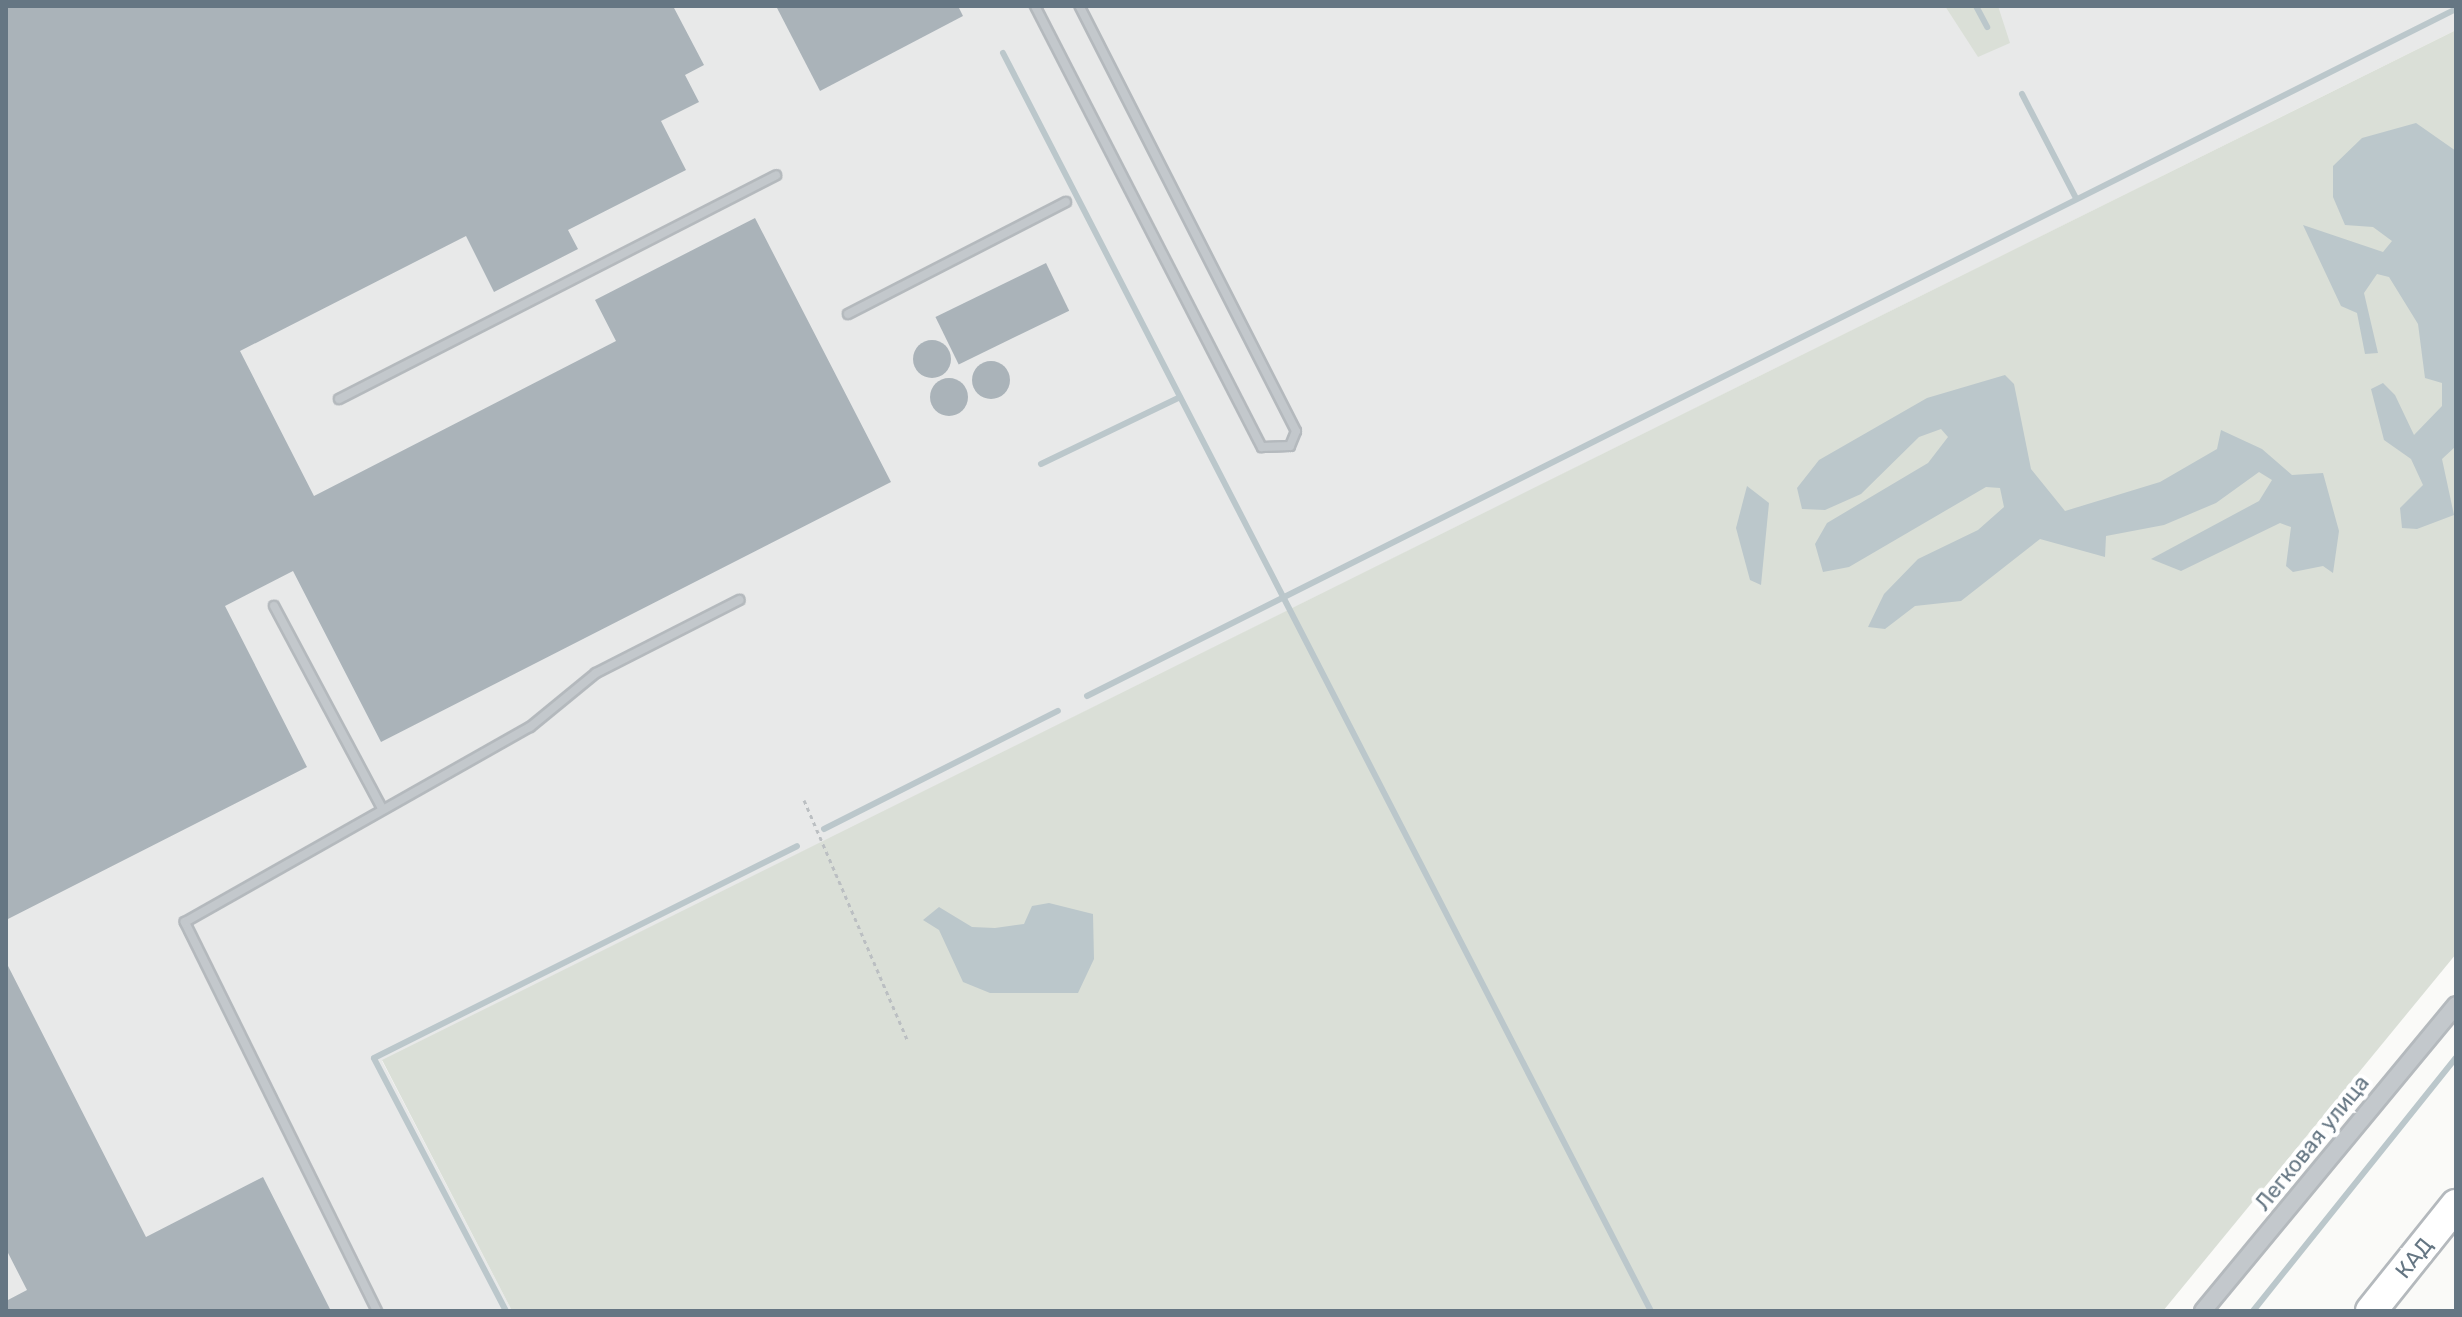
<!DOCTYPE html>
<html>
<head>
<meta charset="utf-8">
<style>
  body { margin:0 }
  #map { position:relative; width:2462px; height:1317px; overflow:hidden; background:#fafaf8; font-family:Rubik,sans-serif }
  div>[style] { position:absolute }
  .built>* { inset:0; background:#e8e9e9 }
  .green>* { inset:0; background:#dadfd7 }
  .water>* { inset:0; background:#bbc7cb }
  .stream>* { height:6px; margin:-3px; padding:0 3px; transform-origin:3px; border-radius:3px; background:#bbc7cb }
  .building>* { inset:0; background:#aab3b9; transform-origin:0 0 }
  .round { border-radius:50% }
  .path>* { height:3px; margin-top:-1.5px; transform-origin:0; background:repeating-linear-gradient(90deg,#bbbfc2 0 4px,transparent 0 8px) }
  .roads { filter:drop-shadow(2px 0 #b4b9bd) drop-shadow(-2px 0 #b4b9bd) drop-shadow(0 2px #b4b9bd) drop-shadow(0 -2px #b4b9bd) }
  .lane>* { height:8px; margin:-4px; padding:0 4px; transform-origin:4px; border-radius:4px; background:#c3c8cc }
  .street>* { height:16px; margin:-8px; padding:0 8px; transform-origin:8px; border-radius:8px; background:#c3c8cc }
  .highway>* { height:30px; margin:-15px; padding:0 15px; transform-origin:15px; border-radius:15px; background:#fff }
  span { translate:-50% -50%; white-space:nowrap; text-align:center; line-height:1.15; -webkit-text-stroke:8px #fff; paint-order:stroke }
  .street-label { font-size:22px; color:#657683 }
  .frame { position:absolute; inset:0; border:8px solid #657683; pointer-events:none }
</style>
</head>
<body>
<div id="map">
  <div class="built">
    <div style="clip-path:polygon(6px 6px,2456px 6px,2456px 30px,382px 1061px,512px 1311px,6px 1311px)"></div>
  </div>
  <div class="green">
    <div style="clip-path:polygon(1945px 6px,1998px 6px,2010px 43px,1978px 57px)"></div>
    <div style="clip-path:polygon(2456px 30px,2456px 954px,2163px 1311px,512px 1311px,382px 1060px)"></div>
  </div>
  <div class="water">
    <div style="clip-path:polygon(2416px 123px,2456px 151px,2456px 446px,2442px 459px,2454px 515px,2417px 529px,2402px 528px,2400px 508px,2423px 485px,2411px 459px,2384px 440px,2371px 389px,2383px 383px,2395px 395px,2414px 435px,2442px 406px,2442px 383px,2425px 378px,2418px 324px,2389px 277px,2377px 274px,2364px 293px,2378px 353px,2365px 354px,2357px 313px,2341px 306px,2303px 225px,2383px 252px,2392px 241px,2373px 227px,2345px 225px,2333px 197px,2333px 166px,2362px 138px)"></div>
    <div style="clip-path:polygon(2005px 375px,2014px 384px,2031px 469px,2065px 511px,2160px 482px,2217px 449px,2221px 430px,2262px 449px,2292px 475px,2323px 473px,2339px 531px,2333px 573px,2323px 566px,2293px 572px,2286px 566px,2291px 527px,2280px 523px,2181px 571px,2151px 559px,2259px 501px,2272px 480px,2259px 472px,2216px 503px,2164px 525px,2106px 536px,2105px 557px,2040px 539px,1961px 601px,1915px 606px,1885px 629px,1868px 627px,1884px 594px,1918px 559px,1978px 530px,2004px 507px,2000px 488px,1986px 487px,1849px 567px,1823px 572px,1815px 544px,1827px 523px,1928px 463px,1948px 437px,1941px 429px,1919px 437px,1861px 494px,1825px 510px,1802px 509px,1797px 488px,1819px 460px,1927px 398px)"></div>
    <div style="clip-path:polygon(1747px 486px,1769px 503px,1761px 585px,1750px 580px,1736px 528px)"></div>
    <div style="clip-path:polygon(1049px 903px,1093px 914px,1094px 959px,1078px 993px,990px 993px,963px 982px,939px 930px,923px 920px,939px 907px,972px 927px,995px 928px,1024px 924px,1032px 906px)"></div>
  </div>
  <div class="stream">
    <div style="left:1976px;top:6px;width:24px;rotate:62deg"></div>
    <div style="left:1003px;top:53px;width:1415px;rotate:62.75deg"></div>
    <div style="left:2022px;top:94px;width:117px;rotate:62.6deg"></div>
    <div style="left:1041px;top:464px;width:154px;rotate:-25.7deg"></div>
    <div style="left:1087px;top:696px;width:1532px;rotate:-26.65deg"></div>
    <div style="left:824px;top:829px;width:262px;rotate:-26.8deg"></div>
    <div style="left:506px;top:1311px;width:285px;rotate:-117.6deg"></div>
    <div style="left:374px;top:1058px;width:473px;rotate:-26.6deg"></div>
    <div style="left:2253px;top:1311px;width:324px;rotate:-51.3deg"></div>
  </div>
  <div class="building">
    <div style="clip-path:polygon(6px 6px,673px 6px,704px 65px,685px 75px,699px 102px,661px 121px,686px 170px,568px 230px,578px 249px,494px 292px,466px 236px,240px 351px,314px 496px,616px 341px,595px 300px,755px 218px,891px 482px,381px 742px,293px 571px,225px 606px,307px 767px,6px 920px)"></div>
    <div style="clip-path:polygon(776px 6px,958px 6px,963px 16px,820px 91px)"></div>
    <div style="left:1046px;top:263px;width:53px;height:123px;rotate:64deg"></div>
    <div class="round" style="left:913px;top:340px;width:38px;height:38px"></div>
    <div class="round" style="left:972px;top:361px;width:38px;height:38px"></div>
    <div class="round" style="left:930px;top:378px;width:38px;height:38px"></div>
    <div style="clip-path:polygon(6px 962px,146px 1237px,263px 1177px,331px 1311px,6px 1311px,6px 1301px,27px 1290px,6px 1249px)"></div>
  </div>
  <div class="path">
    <div style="left:804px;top:800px;width:263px;rotate:66.7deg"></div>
  </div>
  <div class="roads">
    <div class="lane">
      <div style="left:1035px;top:6px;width:496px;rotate:62.8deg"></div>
      <div style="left:1262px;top:447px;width:28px;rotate:-2deg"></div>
      <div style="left:1290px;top:446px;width:16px;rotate:-68deg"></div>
      <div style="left:1296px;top:431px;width:477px;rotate:-117deg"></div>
      <div style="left:848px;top:314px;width:245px;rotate:-27.2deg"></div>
      <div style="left:339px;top:399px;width:491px;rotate:-27.1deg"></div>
      <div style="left:274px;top:606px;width:229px;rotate:61.9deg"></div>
      <div style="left:377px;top:1311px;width:434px;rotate:-116.3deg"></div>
      <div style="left:185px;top:922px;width:396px;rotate:-29.5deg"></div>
      <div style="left:530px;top:727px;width:85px;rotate:-39.3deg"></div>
      <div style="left:596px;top:673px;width:161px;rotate:-27deg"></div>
    </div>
    <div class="street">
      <div style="left:2203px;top:1311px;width:397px;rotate:-50.4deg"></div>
    </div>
    <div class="highway">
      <div style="left:2371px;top:1311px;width:136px;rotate:-51.3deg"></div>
    </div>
  </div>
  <div class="street-label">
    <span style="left:2312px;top:1143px;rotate:-51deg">Легковая улица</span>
    <span style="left:2414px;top:1258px;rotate:-51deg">КАД</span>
  </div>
  <div class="frame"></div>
</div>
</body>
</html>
